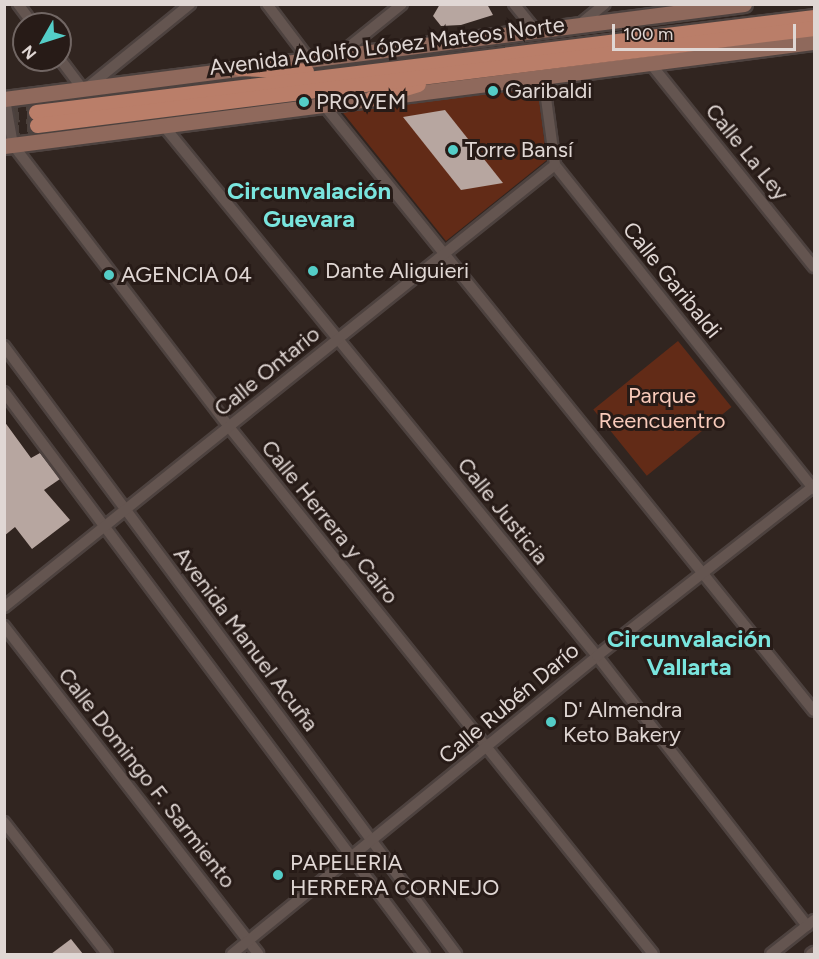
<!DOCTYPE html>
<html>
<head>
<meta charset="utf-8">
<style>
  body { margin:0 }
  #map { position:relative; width:819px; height:959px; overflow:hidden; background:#312520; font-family:Figtree,sans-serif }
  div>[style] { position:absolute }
  .green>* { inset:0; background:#622b17; transform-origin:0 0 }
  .building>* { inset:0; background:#b7a6a0 }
  .primary-tunnel>* { height:15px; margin-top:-7.5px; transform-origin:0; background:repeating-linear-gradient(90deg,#4b403b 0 15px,transparent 0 23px) }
  .roads { filter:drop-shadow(2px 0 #4d423f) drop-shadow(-2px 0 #4d423f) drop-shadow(0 2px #4d423f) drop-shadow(0 -2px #4d423f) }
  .minor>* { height:10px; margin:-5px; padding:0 5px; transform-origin:5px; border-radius:5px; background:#645550 }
  .secondary>* { height:15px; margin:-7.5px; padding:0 7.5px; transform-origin:7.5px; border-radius:7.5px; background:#8f695c }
  .primary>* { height:15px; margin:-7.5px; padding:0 7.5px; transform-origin:7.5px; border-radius:7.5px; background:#ba7e69 }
  .dots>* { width:16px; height:16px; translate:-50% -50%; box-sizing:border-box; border:3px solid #271b17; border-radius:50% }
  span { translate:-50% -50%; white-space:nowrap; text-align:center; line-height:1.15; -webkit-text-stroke:6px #271b17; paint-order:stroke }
  .street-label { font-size:22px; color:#e0d7d4 }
  .poi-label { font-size:22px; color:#e0d7d4 }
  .left { translate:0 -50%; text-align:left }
  .park-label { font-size:22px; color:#f8caba }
  .neighbourhood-label { font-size:24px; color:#79e4dd; font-weight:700 }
  .frame { position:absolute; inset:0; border:6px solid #e0d7d4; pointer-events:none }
  .north { position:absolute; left:12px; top:12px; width:60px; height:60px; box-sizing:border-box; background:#271b17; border:2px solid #716663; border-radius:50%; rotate:231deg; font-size:16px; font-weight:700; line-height:24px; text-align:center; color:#e0d7d4 }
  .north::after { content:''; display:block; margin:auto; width:21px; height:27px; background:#54cdc7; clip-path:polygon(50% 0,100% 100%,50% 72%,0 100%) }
  .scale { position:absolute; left:612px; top:24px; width:184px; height:27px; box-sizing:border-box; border:3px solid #e0d7d4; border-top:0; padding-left:8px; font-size:18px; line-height:21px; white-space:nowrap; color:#e0d7d4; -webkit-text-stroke:4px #271b17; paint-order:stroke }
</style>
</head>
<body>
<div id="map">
  <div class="green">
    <div style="clip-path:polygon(537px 84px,547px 160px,446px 241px,340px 109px)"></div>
    <div style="left:678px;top:341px;width:85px;height:109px;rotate:51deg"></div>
  </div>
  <div class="building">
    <div style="clip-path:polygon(440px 4px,487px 4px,493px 15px,461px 25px,441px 26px,433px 16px)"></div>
    <div style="clip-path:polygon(445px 110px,503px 183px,461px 190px,403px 117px)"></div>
    <div style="clip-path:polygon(4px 421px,31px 458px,40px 453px,60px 479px,44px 490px,70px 520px,32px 549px,15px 527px,4px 536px)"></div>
    <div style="clip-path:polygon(71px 939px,83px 954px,51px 954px)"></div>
  </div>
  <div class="primary-tunnel">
    <div style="left:4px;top:116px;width:32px;rotate:-7deg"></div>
    <div style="left:4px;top:129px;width:33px;rotate:-7deg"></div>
  </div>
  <div class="roads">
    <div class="minor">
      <div style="left:18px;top:4px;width:25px;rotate:53deg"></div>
      <div style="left:267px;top:4px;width:68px;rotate:52.8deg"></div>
      <div style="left:514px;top:4px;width:33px;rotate:51deg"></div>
      <div style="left:579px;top:25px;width:33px;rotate:-39deg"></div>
      <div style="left:339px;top:55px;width:81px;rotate:-39deg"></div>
      <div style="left:60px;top:59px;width:35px;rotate:53deg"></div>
      <div style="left:650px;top:63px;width:262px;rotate:51.2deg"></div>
      <div style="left:543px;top:76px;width:90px;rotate:82.3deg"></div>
      <div style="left:555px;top:165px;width:415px;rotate:51.4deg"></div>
      <div style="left:88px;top:87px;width:132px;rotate:-39.1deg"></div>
      <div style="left:5px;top:99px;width:47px;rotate:80.1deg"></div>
      <div style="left:13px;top:145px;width:355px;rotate:52.5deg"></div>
      <div style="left:229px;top:427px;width:676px;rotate:51.18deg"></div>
      <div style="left:324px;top:105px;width:779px;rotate:51.04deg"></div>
      <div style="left:163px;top:125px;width:686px;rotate:50.74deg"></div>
      <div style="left:597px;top:656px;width:342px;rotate:52.1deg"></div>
      <div style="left:4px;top:346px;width:758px;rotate:53.37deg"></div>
      <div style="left:4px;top:392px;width:702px;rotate:53.23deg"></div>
      <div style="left:4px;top:607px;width:706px;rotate:-38.74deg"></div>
      <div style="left:4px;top:626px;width:415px;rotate:52.2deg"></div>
      <div style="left:4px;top:822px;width:167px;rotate:52deg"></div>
      <div style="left:232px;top:954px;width:471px;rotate:-39.2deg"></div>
      <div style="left:597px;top:656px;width:276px;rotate:-38.1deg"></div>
      <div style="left:771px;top:954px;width:55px;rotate:-38.3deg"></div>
      <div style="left:811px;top:954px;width:4px;rotate:-34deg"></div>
    </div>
    <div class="secondary">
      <div style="left:4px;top:99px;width:746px;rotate:-7.32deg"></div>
      <div style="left:4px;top:146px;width:817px;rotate:-7.32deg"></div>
    </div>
    <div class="primary">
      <div style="left:239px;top:68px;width:67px;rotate:2.6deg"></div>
      <div style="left:372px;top:98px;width:48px;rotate:-16.9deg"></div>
      <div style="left:36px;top:112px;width:784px;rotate:-6.96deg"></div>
      <div style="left:37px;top:125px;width:783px;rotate:-7.12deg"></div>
    </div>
  </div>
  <div class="dots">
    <div style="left:493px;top:91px;background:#54cdc7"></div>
    <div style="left:304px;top:102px;background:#54cdc7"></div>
    <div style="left:453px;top:150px;background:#54cdc7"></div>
    <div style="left:313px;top:271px;background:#54cdc7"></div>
    <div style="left:109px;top:275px;background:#54cdc7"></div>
    <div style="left:551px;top:722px;background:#54cdc7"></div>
    <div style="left:278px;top:875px;background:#54cdc7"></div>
  </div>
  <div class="street-label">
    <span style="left:387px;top:46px;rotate:-7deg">Avenida Adolfo López Mateos Norte</span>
    <span style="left:747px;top:152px;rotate:51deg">Calle La Ley</span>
    <span style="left:672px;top:280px;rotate:51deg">Calle Garibaldi</span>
    <span style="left:267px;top:371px;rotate:-39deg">Calle Ontario</span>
    <span style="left:503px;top:511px;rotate:51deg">Calle Justicia</span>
    <span style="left:330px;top:522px;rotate:51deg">Calle Herrera y Cairo</span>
    <span style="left:246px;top:639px;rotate:53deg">Avenida Manuel Acuña</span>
    <span style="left:509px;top:703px;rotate:-40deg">Calle Rubén Darío</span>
    <span style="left:147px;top:778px;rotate:52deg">Calle Domingo F. Sarmiento</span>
  </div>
  <div class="poi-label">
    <span class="left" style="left:505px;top:91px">Garibaldi</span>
    <span class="left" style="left:316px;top:102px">PROVEM</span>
    <span class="left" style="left:465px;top:150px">Torre Bansí</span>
    <span class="left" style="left:325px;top:271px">Dante Aliguieri</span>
    <span class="left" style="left:121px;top:275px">AGENCIA 04</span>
    <span class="left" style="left:563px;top:722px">D' Almendra<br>Keto Bakery</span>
    <span class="left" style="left:290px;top:875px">PAPELERIA<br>HERRERA CORNEJO</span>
  </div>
  <div class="park-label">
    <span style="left:662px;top:408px">Parque<br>Reencuentro</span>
  </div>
  <div class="neighbourhood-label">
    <span style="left:309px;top:205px">Circunvalación<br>Guevara</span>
    <span style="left:689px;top:653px">Circunvalación<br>Vallarta</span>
  </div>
  <div class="frame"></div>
  <div class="north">N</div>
  <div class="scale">100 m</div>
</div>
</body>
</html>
